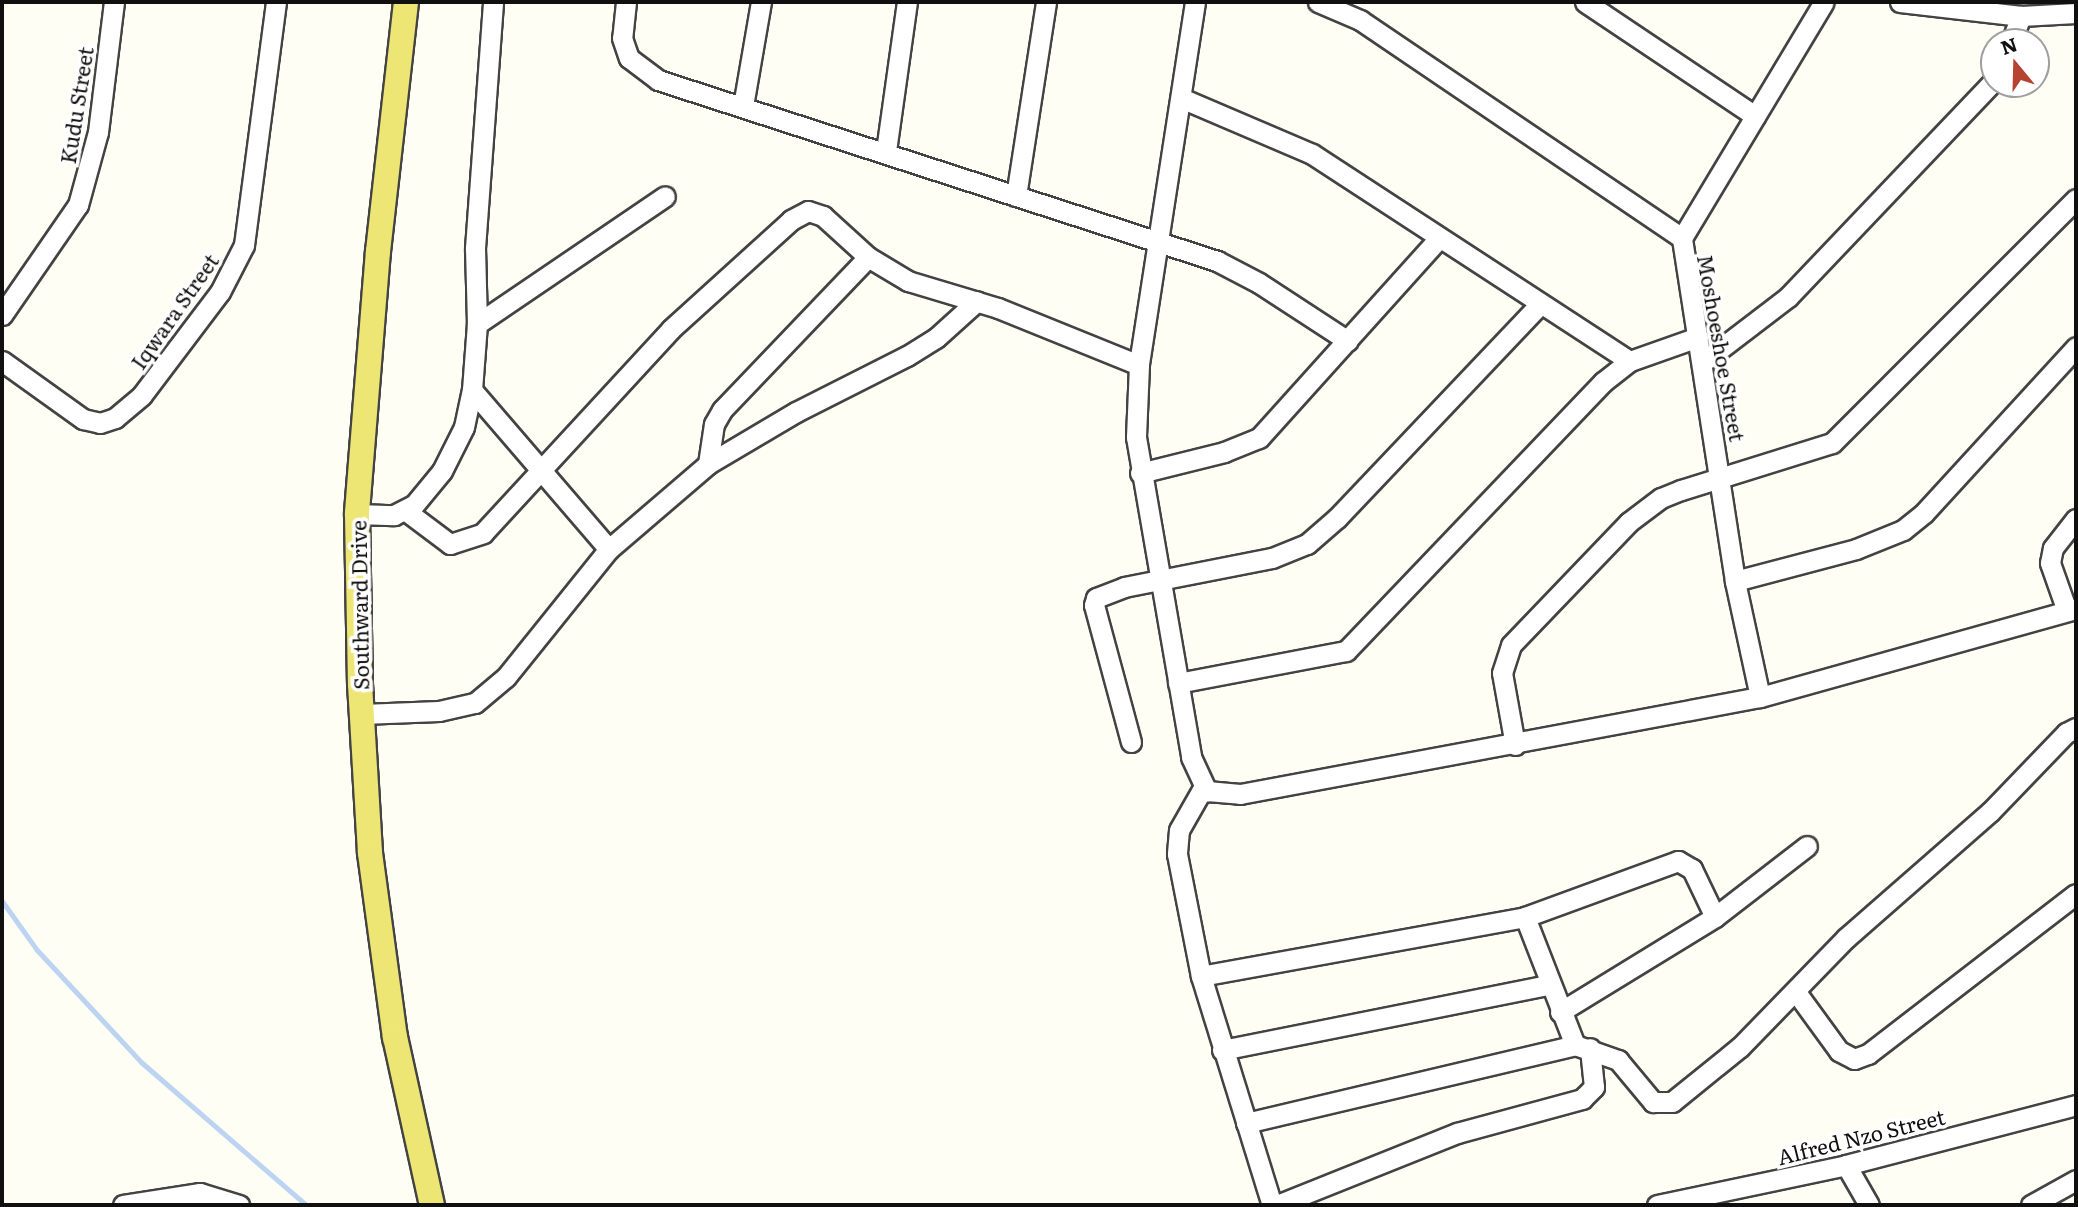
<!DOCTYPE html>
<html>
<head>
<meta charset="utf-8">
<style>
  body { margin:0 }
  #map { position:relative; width:2078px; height:1207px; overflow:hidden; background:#fefef4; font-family:Literata,serif }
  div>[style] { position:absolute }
  .stream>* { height:5px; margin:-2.5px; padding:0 2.5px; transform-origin:2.5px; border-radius:2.5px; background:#bcd4f2 }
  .roads { filter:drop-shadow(2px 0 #434343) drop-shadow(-2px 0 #434343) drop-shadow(0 2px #434343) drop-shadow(0 -2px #434343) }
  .minor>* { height:19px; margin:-9.5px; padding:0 9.5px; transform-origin:9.5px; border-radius:9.5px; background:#fff }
  .major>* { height:24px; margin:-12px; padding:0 12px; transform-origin:12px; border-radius:12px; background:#eee674 }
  span { translate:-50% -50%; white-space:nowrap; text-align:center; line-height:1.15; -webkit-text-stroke:7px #fff; paint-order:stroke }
  .street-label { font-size:21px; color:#101010 }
  .frame { position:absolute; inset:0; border:4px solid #101010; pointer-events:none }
  .north { position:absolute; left:1980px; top:28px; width:70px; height:70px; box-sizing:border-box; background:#fff; border:2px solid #9f9f9f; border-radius:50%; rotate:341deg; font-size:19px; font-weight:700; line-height:28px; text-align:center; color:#101010 }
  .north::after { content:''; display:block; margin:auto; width:24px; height:32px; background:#b64332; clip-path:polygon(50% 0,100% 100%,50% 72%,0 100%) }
</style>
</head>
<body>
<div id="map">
  <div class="stream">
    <div style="left:2px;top:901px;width:60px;rotate:54.5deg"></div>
    <div style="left:37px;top:950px;width:153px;rotate:47.1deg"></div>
    <div style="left:141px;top:1062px;width:218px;rotate:40.9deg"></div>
  </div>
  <div class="roads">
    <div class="minor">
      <div style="left:626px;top:2px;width:36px;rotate:96deg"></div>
      <div style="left:622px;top:38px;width:21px;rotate:71deg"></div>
      <div style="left:629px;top:58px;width:36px;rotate:37deg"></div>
      <div style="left:658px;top:80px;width:588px;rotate:17.94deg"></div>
      <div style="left:1217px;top:261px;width:47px;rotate:27.6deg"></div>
      <div style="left:1259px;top:283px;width:106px;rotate:33.1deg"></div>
      <div style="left:1195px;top:2px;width:367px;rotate:98.8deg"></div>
      <div style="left:1139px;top:365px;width:72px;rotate:92.4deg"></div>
      <div style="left:1136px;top:437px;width:325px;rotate:80.2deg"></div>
      <div style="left:1191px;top:757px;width:38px;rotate:65deg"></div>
      <div style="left:1207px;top:791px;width:33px;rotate:5deg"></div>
      <div style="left:1240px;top:794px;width:529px;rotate:-10.57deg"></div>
      <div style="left:1760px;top:697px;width:328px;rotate:-15.6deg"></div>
      <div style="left:1318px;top:2px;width:46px;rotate:23.2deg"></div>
      <div style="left:1360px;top:20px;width:389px;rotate:34.1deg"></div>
      <div style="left:1585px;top:2px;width:205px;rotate:33.8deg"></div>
      <div style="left:1900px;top:2px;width:122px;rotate:6.6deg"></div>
      <div style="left:2021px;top:16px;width:55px;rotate:-3.1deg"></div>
      <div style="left:2011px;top:42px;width:28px;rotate:-69deg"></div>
      <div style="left:1181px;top:98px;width:142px;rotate:23.1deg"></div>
      <div style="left:1312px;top:154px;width:379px;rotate:33.1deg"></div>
      <div style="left:743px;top:106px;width:106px;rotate:-80.2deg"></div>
      <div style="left:886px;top:151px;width:150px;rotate:-82deg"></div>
      <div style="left:1016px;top:196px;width:196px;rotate:-81.2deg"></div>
      <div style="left:2px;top:315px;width:134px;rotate:-55.4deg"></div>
      <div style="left:78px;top:205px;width:76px;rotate:-74.7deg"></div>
      <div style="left:98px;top:132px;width:131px;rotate:-83deg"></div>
      <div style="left:477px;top:324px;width:227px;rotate:-34.2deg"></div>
      <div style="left:2px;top:361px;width:100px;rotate:35.6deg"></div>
      <div style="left:83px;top:419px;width:17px;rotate:13deg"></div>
      <div style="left:100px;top:423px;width:16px;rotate:-18deg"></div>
      <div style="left:115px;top:418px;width:35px;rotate:-40deg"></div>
      <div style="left:142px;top:395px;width:129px;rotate:-52.9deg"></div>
      <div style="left:220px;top:292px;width:53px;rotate:-62.9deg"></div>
      <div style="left:244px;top:245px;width:245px;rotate:-82.5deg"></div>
      <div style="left:1703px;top:362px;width:107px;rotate:-37.4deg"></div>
      <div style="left:1788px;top:297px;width:298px;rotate:-46.4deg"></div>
      <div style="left:472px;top:390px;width:210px;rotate:49.3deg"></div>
      <div style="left:708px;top:464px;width:40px;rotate:-81.5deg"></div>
      <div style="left:714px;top:424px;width:16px;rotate:-60deg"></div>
      <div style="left:722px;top:410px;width:211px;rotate:-46.3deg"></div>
      <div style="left:1140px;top:473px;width:87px;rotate:-14deg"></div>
      <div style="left:1224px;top:452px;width:38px;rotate:-22deg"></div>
      <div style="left:1259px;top:438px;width:269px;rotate:-48deg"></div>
      <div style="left:406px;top:511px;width:55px;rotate:36.9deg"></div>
      <div style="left:450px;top:544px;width:35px;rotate:-18deg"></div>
      <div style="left:483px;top:533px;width:277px;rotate:-47.3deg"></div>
      <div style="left:671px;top:329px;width:162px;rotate:-42.2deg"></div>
      <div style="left:791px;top:220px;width:19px;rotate:-28deg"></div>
      <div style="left:808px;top:211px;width:16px;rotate:18deg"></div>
      <div style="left:823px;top:216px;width:61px;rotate:42.3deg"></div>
      <div style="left:868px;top:257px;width:47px;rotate:31deg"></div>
      <div style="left:908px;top:281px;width:94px;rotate:16.7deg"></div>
      <div style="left:998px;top:308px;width:152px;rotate:22deg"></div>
      <div style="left:357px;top:514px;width:37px;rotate:2deg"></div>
      <div style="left:394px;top:515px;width:22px;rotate:-27deg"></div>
      <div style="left:414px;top:505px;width:44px;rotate:-50.5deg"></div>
      <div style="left:442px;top:471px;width:49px;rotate:-63.4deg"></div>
      <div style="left:464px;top:427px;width:38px;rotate:-78deg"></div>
      <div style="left:472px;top:390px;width:66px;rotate:-85.7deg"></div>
      <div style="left:477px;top:324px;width:76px;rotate:-91.5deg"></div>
      <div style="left:475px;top:248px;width:247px;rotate:-85.8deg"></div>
      <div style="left:1735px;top:581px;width:125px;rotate:-14.8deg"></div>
      <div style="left:1856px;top:549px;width:51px;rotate:-22deg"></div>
      <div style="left:1903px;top:530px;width:27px;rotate:-39deg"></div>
      <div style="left:1924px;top:513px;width:225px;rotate:-47.5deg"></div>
      <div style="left:2067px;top:611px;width:51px;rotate:-109.5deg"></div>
      <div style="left:2050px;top:563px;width:15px;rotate:-79deg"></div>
      <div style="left:2053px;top:548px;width:37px;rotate:-52deg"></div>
      <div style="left:1178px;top:683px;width:171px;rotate:-10.8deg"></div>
      <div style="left:1346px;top:651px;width:372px;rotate:-46.3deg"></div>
      <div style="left:1603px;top:382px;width:34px;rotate:-38deg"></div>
      <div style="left:1630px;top:361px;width:72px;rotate:-19.4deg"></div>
      <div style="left:1760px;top:697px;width:119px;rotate:-102.2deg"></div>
      <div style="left:1735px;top:581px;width:347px;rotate:-98.8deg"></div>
      <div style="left:1682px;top:238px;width:275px;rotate:-59deg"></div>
      <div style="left:362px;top:714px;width:77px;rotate:-2.2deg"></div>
      <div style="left:439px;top:711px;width:37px;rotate:-13deg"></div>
      <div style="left:475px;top:703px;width:40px;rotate:-40deg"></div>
      <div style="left:506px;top:677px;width:164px;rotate:-51.2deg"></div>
      <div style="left:609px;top:549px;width:130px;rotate:-40.6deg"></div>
      <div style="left:708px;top:464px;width:102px;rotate:-30.6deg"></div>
      <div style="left:796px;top:412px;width:124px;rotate:-26.8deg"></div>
      <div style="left:907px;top:356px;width:34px;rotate:-32deg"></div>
      <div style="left:936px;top:338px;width:55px;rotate:-42.1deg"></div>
      <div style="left:1131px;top:742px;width:142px;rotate:-105.1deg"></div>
      <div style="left:1094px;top:605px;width:7px;rotate:-74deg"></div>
      <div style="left:1096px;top:598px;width:30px;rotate:-21deg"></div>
      <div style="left:1124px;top:587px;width:151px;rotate:-11.1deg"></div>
      <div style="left:1272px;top:558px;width:38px;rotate:-22deg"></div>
      <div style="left:1307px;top:544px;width:40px;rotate:-41deg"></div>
      <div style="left:1337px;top:518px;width:294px;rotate:-46.5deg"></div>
      <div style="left:1515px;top:745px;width:73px;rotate:-100.2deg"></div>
      <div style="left:1502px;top:673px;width:29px;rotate:-72deg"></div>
      <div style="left:1511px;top:645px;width:170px;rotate:-46.2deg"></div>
      <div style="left:1629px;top:522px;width:40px;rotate:-37deg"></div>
      <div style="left:1661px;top:498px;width:22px;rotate:-22deg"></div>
      <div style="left:1681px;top:490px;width:158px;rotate:-17.3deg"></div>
      <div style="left:1832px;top:443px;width:345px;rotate:-45deg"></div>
      <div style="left:1203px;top:788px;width:48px;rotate:119.7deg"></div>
      <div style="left:1179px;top:830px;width:24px;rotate:95deg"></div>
      <div style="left:1177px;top:854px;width:124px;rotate:78.9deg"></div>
      <div style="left:1201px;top:976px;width:240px;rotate:72.8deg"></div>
      <div style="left:1525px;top:917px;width:137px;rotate:68.7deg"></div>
      <div style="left:1201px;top:976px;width:329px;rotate:-10.3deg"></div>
      <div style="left:1525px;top:917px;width:163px;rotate:-20.1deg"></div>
      <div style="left:1678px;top:861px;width:16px;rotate:30deg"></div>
      <div style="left:1692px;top:869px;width:53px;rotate:64.4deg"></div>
      <div style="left:1796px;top:992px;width:73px;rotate:53.9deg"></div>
      <div style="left:1839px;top:1051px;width:17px;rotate:28deg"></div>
      <div style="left:1854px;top:1059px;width:15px;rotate:-20deg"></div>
      <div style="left:1868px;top:1054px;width:262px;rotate:-37.6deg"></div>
      <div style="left:1560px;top:1012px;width:182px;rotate:-31.5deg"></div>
      <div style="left:1715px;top:917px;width:116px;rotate:-37.7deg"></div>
      <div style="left:1222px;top:1050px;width:332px;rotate:-11.3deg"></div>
      <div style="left:1246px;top:1123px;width:338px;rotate:-13.3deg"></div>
      <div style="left:1575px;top:1045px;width:46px;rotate:19.2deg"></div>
      <div style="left:1618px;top:1060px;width:55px;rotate:50.2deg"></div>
      <div style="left:1653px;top:1102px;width:19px"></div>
      <div style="left:1672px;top:1102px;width:87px;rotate:-39deg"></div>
      <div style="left:1740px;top:1047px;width:152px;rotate:-45.8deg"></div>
      <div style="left:1846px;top:938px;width:191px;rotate:-41.2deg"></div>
      <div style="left:1990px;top:812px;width:110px;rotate:-46.1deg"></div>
      <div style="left:2066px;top:733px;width:11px;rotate:-27deg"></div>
      <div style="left:1846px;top:1165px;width:46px;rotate:60.1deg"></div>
      <div style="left:123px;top:1205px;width:78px;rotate:-8.9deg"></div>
      <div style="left:200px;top:1193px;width:41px;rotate:17.1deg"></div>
      <div style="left:1277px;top:1205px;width:194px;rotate:-21.8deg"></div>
      <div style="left:1457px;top:1133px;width:130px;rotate:-15.2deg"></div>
      <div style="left:1582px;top:1099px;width:17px;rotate:-45deg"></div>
      <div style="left:1594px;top:1087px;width:39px;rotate:-96deg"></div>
      <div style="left:1657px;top:1205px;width:193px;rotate:-11.9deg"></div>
      <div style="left:1846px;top:1165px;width:238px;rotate:-14.6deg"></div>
      <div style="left:2031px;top:1205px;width:51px;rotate:-29.1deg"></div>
    </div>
    <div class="major">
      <div style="left:406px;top:2px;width:251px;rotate:96.4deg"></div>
      <div style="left:378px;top:251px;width:264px;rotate:94.6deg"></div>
      <div style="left:357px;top:514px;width:170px;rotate:89deg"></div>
      <div style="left:360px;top:684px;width:169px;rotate:86.6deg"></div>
      <div style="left:370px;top:853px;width:186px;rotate:82.3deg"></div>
      <div style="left:395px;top:1037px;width:172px;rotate:77.6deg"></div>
    </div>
  </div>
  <div class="street-label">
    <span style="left:76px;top:105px;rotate:-81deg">Kudu Street</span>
    <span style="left:174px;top:311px;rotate:-55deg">Iqwara Street</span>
    <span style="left:1722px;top:348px;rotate:80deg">Moshoeshoe Street</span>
    <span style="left:359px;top:605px;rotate:-91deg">Southward Drive</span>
    <span style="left:1861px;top:1136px;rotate:-14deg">Alfred Nzo Street</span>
  </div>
  <div class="frame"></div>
  <div class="north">N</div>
</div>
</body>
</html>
